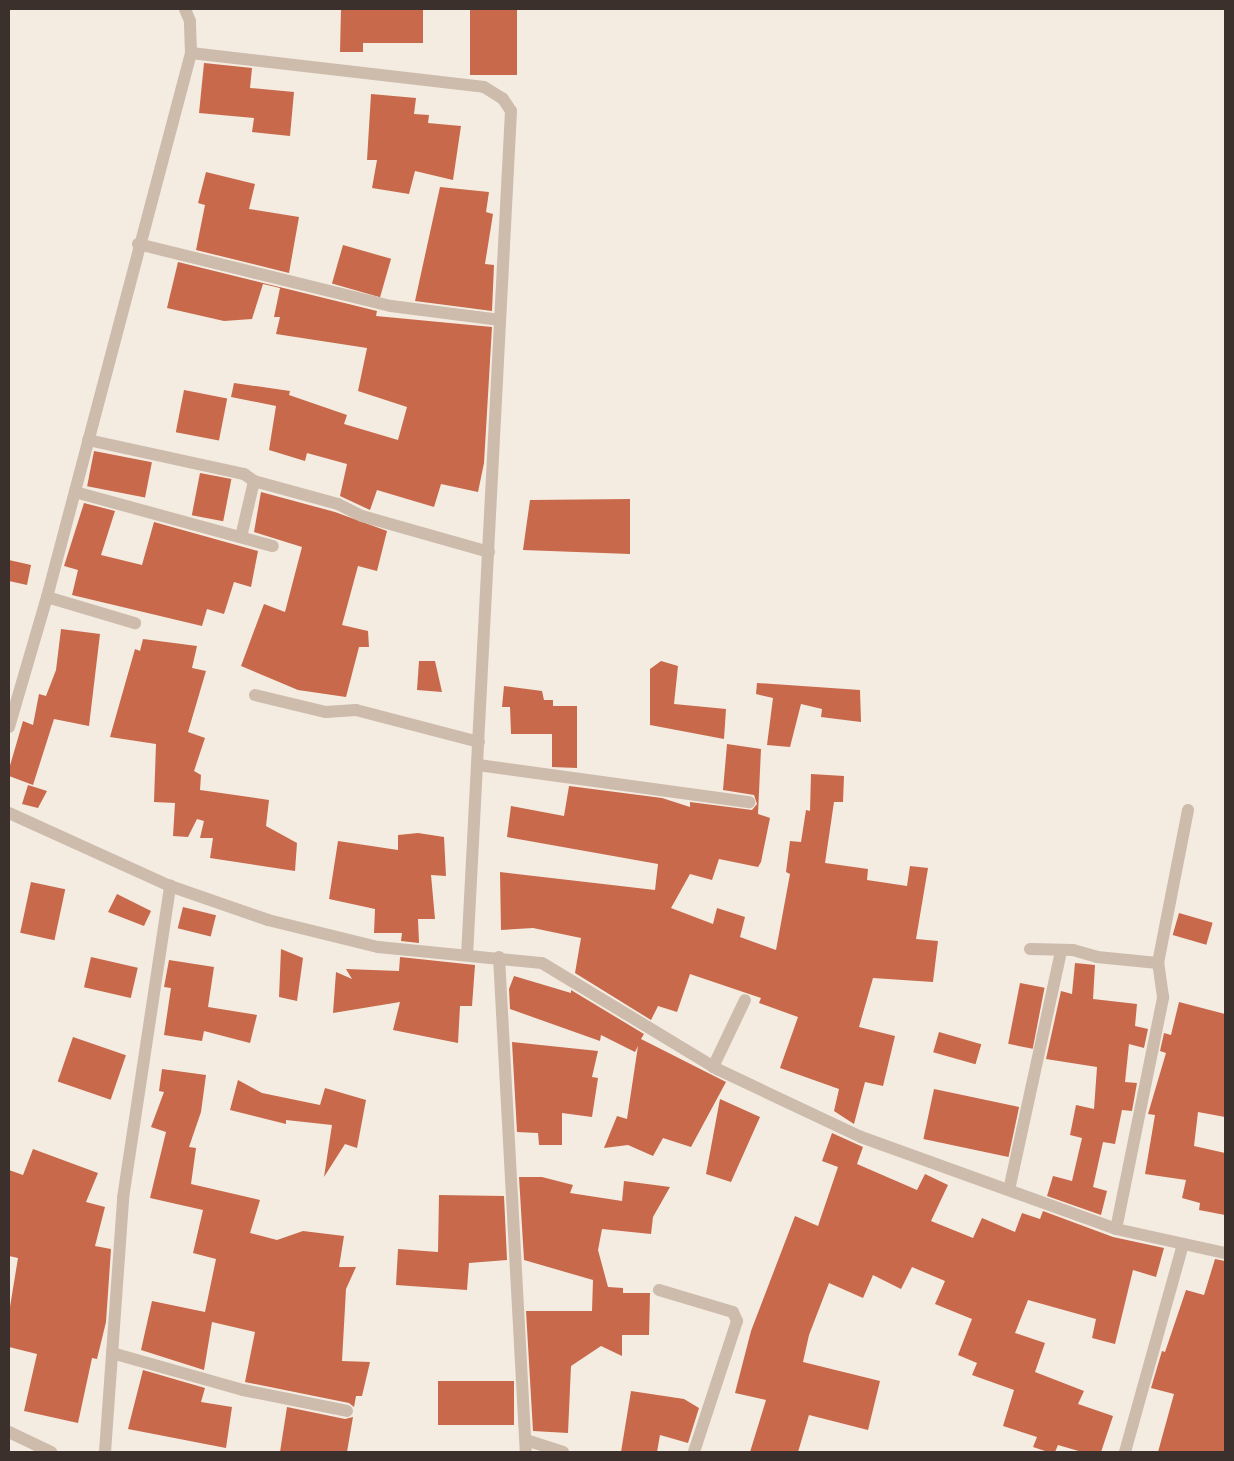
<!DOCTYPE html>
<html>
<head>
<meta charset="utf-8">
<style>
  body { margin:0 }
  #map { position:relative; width:1234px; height:1461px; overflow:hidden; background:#f4ebe1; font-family:Commissioner,sans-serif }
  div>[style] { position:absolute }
  .building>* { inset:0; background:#c8694b; transform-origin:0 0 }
  .street>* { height:12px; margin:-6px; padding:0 6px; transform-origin:6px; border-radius:6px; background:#cdbbac }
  span { translate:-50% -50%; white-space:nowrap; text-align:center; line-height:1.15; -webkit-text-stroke:4px #fbf5ee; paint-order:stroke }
  .frame { position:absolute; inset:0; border:10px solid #3b302b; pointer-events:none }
</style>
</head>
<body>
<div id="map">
  <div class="building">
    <div style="clip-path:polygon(341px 9px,423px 9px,423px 43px,363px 43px,363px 52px,340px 52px)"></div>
    <div style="left:470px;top:9px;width:47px;height:66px"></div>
    <div style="clip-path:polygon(204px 63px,252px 68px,250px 88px,294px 92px,290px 136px,252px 132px,254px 118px,199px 113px)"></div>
    <div style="clip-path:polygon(371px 94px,416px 98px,414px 114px,429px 115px,428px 123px,461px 126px,453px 180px,415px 171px,409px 194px,372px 188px,377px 160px,367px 160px)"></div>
    <div style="clip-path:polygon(206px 172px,255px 184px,249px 209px,299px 217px,289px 273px,196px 250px,205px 205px,198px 203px)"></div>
    <div style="clip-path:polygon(440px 187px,489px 192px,486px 212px,493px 214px,485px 264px,494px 265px,492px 311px,415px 301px)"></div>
    <div style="left:343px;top:245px;width:50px;height:40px;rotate:16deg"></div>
    <div style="clip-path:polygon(178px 262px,377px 311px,376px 316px,492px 327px,484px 463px,478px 492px,441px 484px,434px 507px,377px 490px,370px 510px,340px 496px,347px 464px,307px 453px,305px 461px,269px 450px,276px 406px,231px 397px,234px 383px,290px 391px,289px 395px,347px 415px,344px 424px,398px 440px,407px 407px,358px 391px,367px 348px,276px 334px,280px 317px,274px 317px,280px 288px,263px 284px,252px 319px,224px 321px,167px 308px)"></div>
    <div style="left:184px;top:390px;width:44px;height:43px;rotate:11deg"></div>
    <div style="left:94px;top:451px;width:59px;height:36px;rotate:11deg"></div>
    <div style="left:200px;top:473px;width:32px;height:43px;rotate:11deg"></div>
    <div style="clip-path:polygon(261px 492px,335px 512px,387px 531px,377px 571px,358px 566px,342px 625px,368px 631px,369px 647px,359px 647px,346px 697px,298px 690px,241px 666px,264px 604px,285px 612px,302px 547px,254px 532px)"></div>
    <div style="clip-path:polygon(630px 499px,630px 554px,523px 550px,530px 500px)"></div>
    <div style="clip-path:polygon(84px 503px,115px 511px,101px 555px,142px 565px,154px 522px,258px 551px,251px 587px,234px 582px,224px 614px,207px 609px,202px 626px,72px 595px,78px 570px,64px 566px)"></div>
    <div style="clip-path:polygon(9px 560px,31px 565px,27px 585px,9px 581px)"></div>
    <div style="clip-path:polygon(61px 629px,100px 634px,89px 726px,54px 719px,33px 785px,9px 776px,9px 769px,23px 721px,33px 725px,39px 694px,46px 696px,56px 670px)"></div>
    <div style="clip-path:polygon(143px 639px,197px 646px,192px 668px,206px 671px,188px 732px,205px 738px,194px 771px,201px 775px,200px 790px,269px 800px,266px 826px,297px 843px,295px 871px,210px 858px,213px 838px,200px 838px,204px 821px,197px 819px,188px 837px,173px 836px,175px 803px,154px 802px,156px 744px,110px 737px,135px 649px,140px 651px)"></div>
    <div style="clip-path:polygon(419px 661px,435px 661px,442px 692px,417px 690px)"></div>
    <div style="clip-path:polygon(661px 661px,678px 666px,674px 704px,726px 709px,724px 739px,650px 725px,650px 669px)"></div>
    <div style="clip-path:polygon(757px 683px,860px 690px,861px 722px,821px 717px,822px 709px,801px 704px,790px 747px,767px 745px,773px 698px,756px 694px)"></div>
    <div style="clip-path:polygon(504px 686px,542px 691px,544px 700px,553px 700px,553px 706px,577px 706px,577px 768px,552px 767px,552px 734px,511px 734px,510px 707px,502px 707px)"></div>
    <div style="clip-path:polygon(727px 744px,761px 749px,758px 814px,770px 818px,761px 862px,758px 867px,719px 859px,712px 880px,690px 874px,671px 908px,713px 924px,717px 908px,745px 917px,740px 937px,776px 950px,790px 874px,786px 872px,790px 841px,801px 842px,806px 810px,810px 811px,811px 774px,844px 776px,843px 802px,834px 802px,825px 863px,868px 869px,867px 880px,907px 886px,910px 866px,928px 868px,916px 939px,938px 941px,933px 982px,873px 978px,859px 1027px,895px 1036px,883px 1086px,865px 1082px,854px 1124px,834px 1111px,839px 1089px,780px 1068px,798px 1017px,759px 1003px,761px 998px,690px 974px,677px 1012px,658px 1006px,651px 1020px,575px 973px,581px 938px,533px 928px,501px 930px,500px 872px,655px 890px,658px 864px,507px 837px,511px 806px,564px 816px,569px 786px,662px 798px,690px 807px,690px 802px,752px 810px,757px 804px,754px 795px,723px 790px)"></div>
    <div style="clip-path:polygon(28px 785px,47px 791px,38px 808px,22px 804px)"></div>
    <div style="clip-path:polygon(418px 833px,444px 837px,446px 876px,431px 875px,435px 919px,418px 919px,419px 943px,401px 941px,402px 933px,374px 933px,375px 909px,329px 899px,338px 841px,398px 850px,398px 835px)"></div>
    <div style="left:31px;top:882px;width:35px;height:52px;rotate:12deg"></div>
    <div style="clip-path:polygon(117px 894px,151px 911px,144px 926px,108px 912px)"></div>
    <div style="left:183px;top:907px;width:34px;height:22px;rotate:14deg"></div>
    <div style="left:1179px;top:913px;width:35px;height:23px;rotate:16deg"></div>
    <div style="clip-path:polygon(281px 949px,303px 958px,297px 1001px,279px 997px)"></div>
    <div style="left:91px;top:957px;width:48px;height:31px;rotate:13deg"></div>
    <div style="clip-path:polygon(400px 957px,475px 965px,472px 1006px,460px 1006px,458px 1043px,393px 1030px,400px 1002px,333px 1013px,336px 972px,352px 979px,346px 969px,399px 971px)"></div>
    <div style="clip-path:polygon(169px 960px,214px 967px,208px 1007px,257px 1015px,250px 1043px,204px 1031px,202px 1041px,164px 1035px,171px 988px,164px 987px)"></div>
    <div style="clip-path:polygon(1075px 963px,1095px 965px,1093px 999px,1137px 1004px,1135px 1026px,1148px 1029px,1144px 1048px,1129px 1044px,1125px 1082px,1137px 1083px,1132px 1111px,1122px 1110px,1115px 1144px,1103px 1142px,1093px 1187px,1107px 1191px,1101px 1215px,1047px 1196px,1053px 1176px,1072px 1181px,1082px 1138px,1070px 1135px,1076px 1105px,1094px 1109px,1097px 1067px,1046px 1059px,1061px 991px,1072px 994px)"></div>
    <div style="clip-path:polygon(514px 976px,571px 993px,571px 990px,644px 1034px,641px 1039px,726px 1082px,691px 1147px,663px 1138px,653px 1156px,628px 1145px,604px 1148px,617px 1116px,627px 1119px,638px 1046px,635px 1052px,601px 1035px,600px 1041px,510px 1009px,509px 989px)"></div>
    <div style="left:1020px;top:983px;width:25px;height:62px;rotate:11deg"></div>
    <div style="clip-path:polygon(1179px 1002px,1225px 1014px,1225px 1117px,1198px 1112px,1194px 1146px,1225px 1153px,1225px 1215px,1199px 1210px,1200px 1203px,1182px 1198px,1186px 1180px,1145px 1174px,1155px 1115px,1148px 1114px,1166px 1053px,1160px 1051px,1164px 1033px,1171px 1035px)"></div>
    <div style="left:939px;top:1032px;width:44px;height:21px;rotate:16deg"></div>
    <div style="left:73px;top:1037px;width:56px;height:47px;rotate:19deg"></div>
    <div style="clip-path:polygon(512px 1042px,598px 1051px,592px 1077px,598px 1078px,592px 1117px,562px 1113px,562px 1145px,539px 1145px,538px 1133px,517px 1132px)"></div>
    <div style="clip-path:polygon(162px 1069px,206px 1075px,201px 1112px,189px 1147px,196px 1148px,191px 1184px,260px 1200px,250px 1233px,277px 1240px,303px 1231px,344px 1236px,339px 1267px,356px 1267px,346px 1289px,342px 1361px,370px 1362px,362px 1396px,356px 1396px,354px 1407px,349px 1403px,245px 1382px,255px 1332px,212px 1322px,204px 1370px,141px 1350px,152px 1301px,205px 1312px,216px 1259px,193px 1253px,203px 1210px,150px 1198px,166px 1132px,151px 1127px,164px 1092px,159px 1091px)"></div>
    <div style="clip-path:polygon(238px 1080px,262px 1093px,320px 1105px,325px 1088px,366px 1100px,357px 1148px,345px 1144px,324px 1177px,332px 1125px,286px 1120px,286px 1124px,230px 1110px)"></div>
    <div style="left:934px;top:1089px;width:87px;height:51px;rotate:12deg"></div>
    <div style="clip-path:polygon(720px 1099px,760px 1117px,731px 1182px,706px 1174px)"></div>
    <div style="clip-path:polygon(832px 1133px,863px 1147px,857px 1164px,917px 1190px,925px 1174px,948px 1185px,931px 1221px,973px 1238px,982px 1218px,1015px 1232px,1022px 1213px,1040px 1219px,1043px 1211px,1113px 1237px,1164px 1248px,1156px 1277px,1133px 1270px,1115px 1344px,1092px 1338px,1096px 1319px,1028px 1300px,1015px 1333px,1045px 1343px,1035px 1372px,1084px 1391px,1078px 1404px,1113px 1416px,1101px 1452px,1082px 1452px,1058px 1445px,1055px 1452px,1048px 1452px,1033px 1447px,1037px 1437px,1003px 1426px,1014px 1390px,972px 1375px,977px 1363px,958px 1355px,972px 1319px,935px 1304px,945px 1281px,912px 1267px,901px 1289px,873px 1275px,863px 1298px,829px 1283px,809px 1335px,803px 1362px,880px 1381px,868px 1430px,809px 1415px,798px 1452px,750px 1452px,766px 1400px,735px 1393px,751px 1331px,795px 1216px,818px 1226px,838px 1167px,822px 1161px)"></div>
    <div style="clip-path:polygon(33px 1149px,98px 1173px,86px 1202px,105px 1207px,95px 1246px,111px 1249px,106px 1322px,97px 1359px,92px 1358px,78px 1423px,24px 1411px,37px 1354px,9px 1347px,9px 1313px,18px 1258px,9px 1256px,9px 1170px,23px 1175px)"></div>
    <div style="clip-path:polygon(519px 1177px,542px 1177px,573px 1185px,570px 1193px,622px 1201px,624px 1181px,670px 1187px,653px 1217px,651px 1234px,602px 1229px,598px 1250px,608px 1287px,623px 1288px,623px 1293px,650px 1293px,649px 1335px,622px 1335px,622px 1356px,601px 1346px,571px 1366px,568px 1433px,533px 1431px,526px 1311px,592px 1311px,593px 1280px,524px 1260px)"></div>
    <div style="clip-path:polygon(439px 1195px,504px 1196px,507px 1260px,469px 1263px,467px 1290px,396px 1285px,398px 1249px,438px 1252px)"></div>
    <div style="clip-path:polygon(1215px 1259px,1225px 1261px,1225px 1452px,1158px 1452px,1174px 1394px,1151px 1388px,1162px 1351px,1165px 1352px,1186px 1290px,1204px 1295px)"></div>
    <div style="clip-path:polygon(143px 1370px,205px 1388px,201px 1402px,232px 1407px,226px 1448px,128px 1429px)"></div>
    <div style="left:438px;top:1381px;width:76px;height:44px"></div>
    <div style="clip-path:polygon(631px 1391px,684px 1399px,699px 1408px,688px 1443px,660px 1435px,657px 1452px,621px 1452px)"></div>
    <div style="clip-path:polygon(287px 1407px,345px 1419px,353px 1417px,347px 1452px,280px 1452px)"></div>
  </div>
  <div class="street">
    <div style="left:191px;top:53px;width:295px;rotate:6.6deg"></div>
    <div style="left:484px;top:87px;width:22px;rotate:32deg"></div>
    <div style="left:503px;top:99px;width:14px;rotate:56deg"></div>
    <div style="left:511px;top:111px;width:845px;rotate:92.98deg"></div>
    <div style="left:138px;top:244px;width:260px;rotate:13.8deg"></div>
    <div style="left:391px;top:306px;width:110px;rotate:7.3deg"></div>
    <div style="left:88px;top:440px;width:160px;rotate:12.3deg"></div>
    <div style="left:244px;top:474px;width:12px;rotate:35deg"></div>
    <div style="left:254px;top:481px;width:87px;rotate:15.3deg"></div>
    <div style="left:338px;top:504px;width:27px;rotate:27deg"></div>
    <div style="left:362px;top:516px;width:132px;rotate:15.8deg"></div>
    <div style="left:75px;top:492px;width:205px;rotate:15.3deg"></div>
    <div style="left:241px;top:537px;width:57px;rotate:-76.9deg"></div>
    <div style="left:47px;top:597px;width:92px;rotate:16.5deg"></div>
    <div style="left:255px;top:695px;width:73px;rotate:13.5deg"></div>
    <div style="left:326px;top:712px;width:30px;rotate:-4deg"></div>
    <div style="left:356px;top:710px;width:127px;rotate:14.6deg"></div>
    <div style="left:9px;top:727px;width:135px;rotate:-73.7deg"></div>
    <div style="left:47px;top:597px;width:563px;rotate:-75.17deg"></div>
    <div style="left:191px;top:53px;width:32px;rotate:-92deg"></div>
    <div style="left:190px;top:21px;width:13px;rotate:-113deg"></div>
    <div style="left:478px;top:765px;width:274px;rotate:7.8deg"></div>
    <div style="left:9px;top:813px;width:177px;rotate:24.4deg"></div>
    <div style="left:170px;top:886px;width:104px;rotate:19.1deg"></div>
    <div style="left:268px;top:920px;width:113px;rotate:13.8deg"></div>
    <div style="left:378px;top:947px;width:165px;rotate:5.6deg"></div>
    <div style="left:542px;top:963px;width:205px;rotate:31.2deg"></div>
    <div style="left:717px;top:1069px;width:159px;rotate:25.3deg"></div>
    <div style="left:861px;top:1137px;width:271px;rotate:19.8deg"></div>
    <div style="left:1116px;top:1229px;width:112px;rotate:12.4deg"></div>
    <div style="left:1030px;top:949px;width:43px;rotate:1.3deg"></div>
    <div style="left:1073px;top:950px;width:25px;rotate:16deg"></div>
    <div style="left:1097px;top:957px;width:61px;rotate:5.6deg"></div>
    <div style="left:499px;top:957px;width:496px;rotate:86.9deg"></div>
    <div style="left:713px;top:1067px;width:74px;rotate:-64.5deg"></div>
    <div style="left:1009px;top:1190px;width:245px;rotate:-77.7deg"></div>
    <div style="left:1116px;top:1229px;width:237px;rotate:-78.5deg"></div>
    <div style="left:1163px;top:997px;width:34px;rotate:-98deg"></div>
    <div style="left:1158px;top:963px;width:156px;rotate:-78.9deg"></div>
    <div style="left:659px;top:1290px;width:77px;rotate:16.6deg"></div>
    <div style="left:733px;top:1312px;width:10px;rotate:66deg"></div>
    <div style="left:737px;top:1321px;width:138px;rotate:108.2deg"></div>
    <div style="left:112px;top:1353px;width:136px;rotate:15.8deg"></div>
    <div style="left:243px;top:1390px;width:106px;rotate:11.4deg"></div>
    <div style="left:9px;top:1432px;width:47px;rotate:25.5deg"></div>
    <div style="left:526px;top:1440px;width:39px;rotate:18deg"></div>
    <div style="left:105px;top:1452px;width:255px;rotate:-85.9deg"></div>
    <div style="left:123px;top:1198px;width:316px;rotate:-81.4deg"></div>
    <div style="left:1125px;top:1452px;width:216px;rotate:-74.4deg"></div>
  </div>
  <div class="frame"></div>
</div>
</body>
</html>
